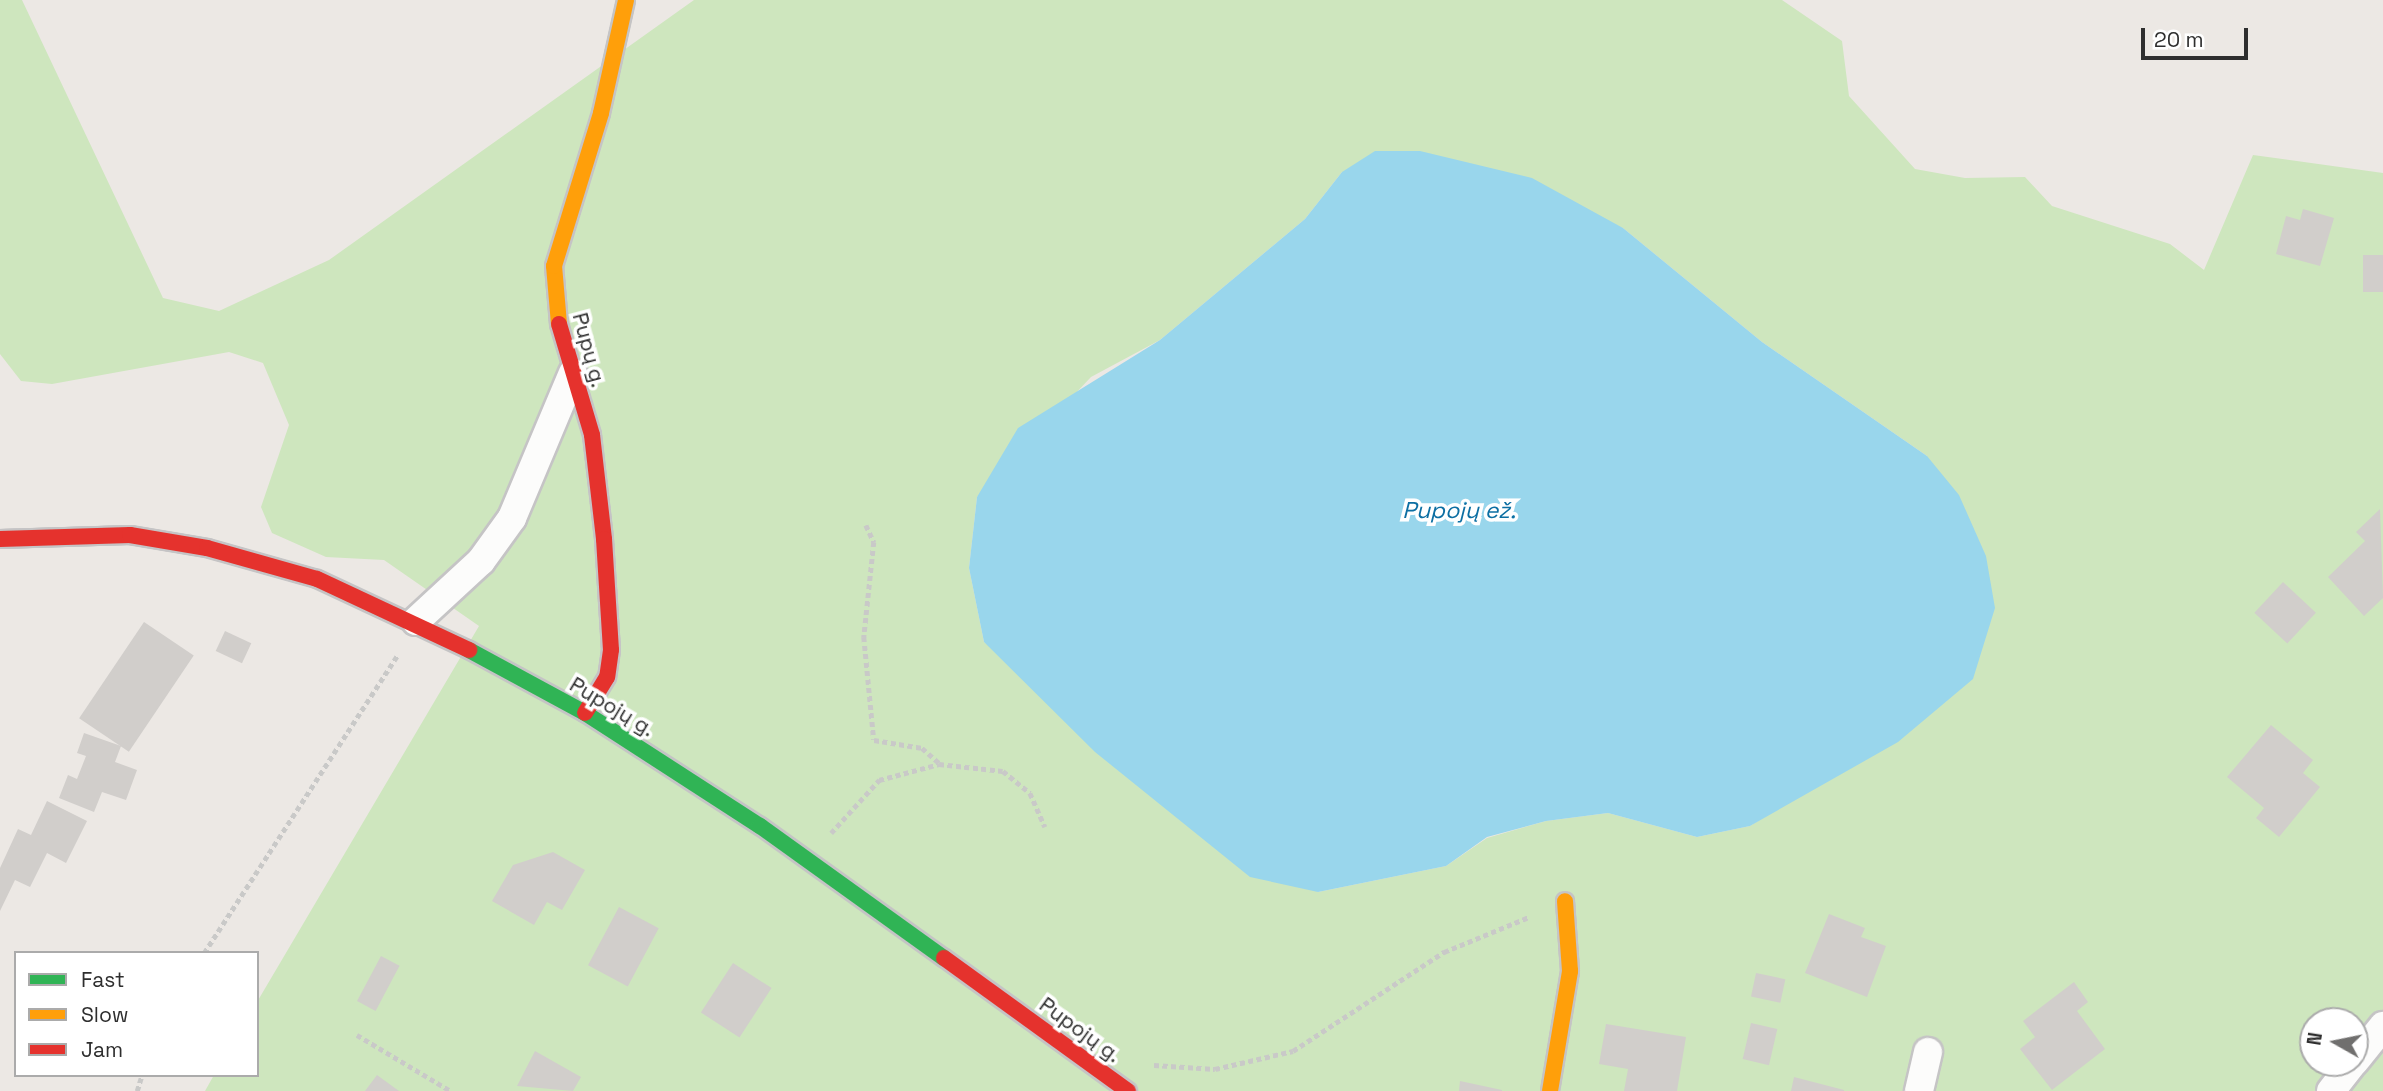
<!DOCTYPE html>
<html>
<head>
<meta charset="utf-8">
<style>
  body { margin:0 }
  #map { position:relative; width:2383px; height:1091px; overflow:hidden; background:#ece8e4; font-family:"Space Grotesk",sans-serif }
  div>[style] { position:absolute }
  .green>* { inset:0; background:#cee6be }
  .water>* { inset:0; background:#99d6ec }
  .building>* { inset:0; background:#d1cecb; transform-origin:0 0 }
  .path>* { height:4.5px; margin-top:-2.25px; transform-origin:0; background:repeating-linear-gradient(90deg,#c9c9c8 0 5px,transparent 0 8.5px) }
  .roads { filter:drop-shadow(2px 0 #c5c4c5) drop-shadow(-2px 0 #c5c4c5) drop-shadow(0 2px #c5c4c5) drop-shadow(0 -2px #c5c4c5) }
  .street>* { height:28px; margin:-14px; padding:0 14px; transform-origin:14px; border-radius:14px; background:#fcfcfb }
  .fast>* { height:16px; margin:-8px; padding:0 8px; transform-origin:8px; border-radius:8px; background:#30b455 }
  .slow>* { height:16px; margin:-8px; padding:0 8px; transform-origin:8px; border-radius:8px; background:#ff9f0a }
  .jam>* { height:16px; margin:-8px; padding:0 8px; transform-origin:8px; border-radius:8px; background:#e5322d }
  span { translate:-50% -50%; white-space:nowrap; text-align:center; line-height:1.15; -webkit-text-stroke:7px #fff; paint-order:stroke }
  .street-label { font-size:21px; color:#2e2e2e }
  .water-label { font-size:23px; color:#0d6fa3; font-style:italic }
  .legend { position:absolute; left:14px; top:951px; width:245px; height:126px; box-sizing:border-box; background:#fff; border:2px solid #ababab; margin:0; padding:9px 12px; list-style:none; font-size:21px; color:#2e2e2e }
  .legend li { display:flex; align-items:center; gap:14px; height:35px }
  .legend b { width:35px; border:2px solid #ababab }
  .north { position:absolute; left:2299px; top:1007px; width:70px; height:70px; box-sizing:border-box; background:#fff; border:2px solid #ababab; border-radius:50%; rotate:279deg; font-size:19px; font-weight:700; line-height:28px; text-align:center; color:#2e2e2e }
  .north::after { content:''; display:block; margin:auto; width:24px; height:32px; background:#706f6e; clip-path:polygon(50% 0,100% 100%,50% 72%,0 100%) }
  .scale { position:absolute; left:2141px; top:28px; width:107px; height:32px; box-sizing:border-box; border:4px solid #2e2e2e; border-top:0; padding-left:9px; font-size:21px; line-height:24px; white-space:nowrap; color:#2e2e2e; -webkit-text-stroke:5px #fff; paint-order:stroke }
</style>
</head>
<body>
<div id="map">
  <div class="green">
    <div style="clip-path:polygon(evenodd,0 0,22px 0,163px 298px,219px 311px,329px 260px,694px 0,1782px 0,1842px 41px,1849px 96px,1915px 169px,1965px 178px,2025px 177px,2052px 206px,2170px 244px,2204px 270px,2253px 155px,2383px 173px,2383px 1091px,205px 1091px,214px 1075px,257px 1075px,257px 1002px,479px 626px,384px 560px,326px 557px,272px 533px,261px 507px,289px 425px,263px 363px,229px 352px,52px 384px,21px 381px,0 354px,0 0,1342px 172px,1623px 228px,1762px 342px,1927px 456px,1806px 790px,1750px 826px,1697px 837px,1608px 813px,1546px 821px,1487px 838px,1446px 866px,1318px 892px,984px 642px,969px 568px,977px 497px,1091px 377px,1160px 340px,1305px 219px,1342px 172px,0 0,2313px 1021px,2355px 1021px,2355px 1063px,2313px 1063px,2313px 1021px)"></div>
  </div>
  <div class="water">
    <div style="clip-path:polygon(1375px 151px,1420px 151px,1532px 178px,1623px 228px,1762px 342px,1927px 456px,1959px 495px,1986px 556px,1995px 608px,1973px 679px,1898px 742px,1750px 826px,1697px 837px,1608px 813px,1546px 821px,1487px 837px,1446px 866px,1318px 892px,1250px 877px,1095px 752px,984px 642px,969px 568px,977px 497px,1018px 428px,1160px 340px,1305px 219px,1342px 172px)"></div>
  </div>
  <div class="building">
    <div style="clip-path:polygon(2303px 209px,2334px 218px,2320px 266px,2276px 254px,2286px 216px,2300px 220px)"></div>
    <div style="left:2363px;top:255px;width:20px;height:37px"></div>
    <div style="clip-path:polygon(2380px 509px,2383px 598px,2364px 616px,2328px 577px,2365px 541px,2356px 532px)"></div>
    <div style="left:2283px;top:582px;width:45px;height:42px;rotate:43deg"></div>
    <div style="left:144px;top:622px;width:60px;height:116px;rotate:34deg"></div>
    <div style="left:225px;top:631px;width:29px;height:22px;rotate:25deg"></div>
    <div style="clip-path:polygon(2271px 725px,2313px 760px,2303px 773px,2320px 787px,2279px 837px,2256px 818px,2264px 808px,2227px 777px)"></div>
    <div style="clip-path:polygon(84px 733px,121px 746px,115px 762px,137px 770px,126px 800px,102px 792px,94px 812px,59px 798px,68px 775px,77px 779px,86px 756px,77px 753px)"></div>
    <div style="clip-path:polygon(47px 801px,87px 821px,66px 863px,47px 853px,30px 887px,15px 880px,0 911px,0 868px,18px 829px,31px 835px)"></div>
    <div style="clip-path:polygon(553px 852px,585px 870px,562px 910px,547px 902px,534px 925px,492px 901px,513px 865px)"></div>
    <div style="left:619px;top:907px;width:45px;height:66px;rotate:28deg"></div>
    <div style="clip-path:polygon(1829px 914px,1865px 928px,1861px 937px,1886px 946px,1867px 997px,1805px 973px)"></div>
    <div style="left:381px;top:956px;width:21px;height:51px;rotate:28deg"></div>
    <div style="left:733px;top:963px;width:46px;height:59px;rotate:33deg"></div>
    <div style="left:1756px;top:973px;width:30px;height:24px;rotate:12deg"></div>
    <div style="clip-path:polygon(2074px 982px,2088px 1002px,2077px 1011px,2105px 1049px,2052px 1090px,2020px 1049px,2035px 1037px,2023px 1021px)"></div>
    <div style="left:1751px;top:1023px;width:27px;height:37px;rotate:13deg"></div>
    <div style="clip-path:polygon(1606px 1024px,1686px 1037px,1677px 1091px,1624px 1091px,1628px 1069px,1599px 1064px)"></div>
    <div style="clip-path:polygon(535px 1051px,581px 1077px,573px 1091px,517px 1086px)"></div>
    <div style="clip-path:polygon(377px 1075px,399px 1091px,365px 1091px)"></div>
    <div style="clip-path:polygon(1794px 1077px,1844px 1090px,1844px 1091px,1791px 1091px)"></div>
    <div style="clip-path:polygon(1460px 1081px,1502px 1090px,1502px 1091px,1459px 1091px)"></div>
  </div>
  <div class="path">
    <div style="left:866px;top:525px;width:19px;rotate:65deg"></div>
    <div style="left:874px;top:542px;width:96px;rotate:96deg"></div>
    <div style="left:864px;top:637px;width:103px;rotate:84.5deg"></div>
    <div style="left:874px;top:740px;width:49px;rotate:9.5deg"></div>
    <div style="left:922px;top:748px;width:23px;rotate:41deg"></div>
    <div style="left:831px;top:833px;width:72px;rotate:-47.8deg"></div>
    <div style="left:879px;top:780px;width:62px;rotate:-14.9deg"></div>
    <div style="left:939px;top:764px;width:64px;rotate:6.2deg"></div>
    <div style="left:1003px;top:771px;width:35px;rotate:39deg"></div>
    <div style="left:1030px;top:793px;width:37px;rotate:66deg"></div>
    <div style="left:204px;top:953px;width:356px;rotate:-57deg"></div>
    <div style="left:357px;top:1035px;width:109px;rotate:30.8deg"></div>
    <div style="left:1154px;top:1065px;width:61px;rotate:3.8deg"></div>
    <div style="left:1215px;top:1069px;width:80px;rotate:-13deg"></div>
    <div style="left:1293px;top:1051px;width:181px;rotate:-33.3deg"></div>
    <div style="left:1444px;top:952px;width:92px;rotate:-22.4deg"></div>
    <div style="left:137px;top:1091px;width:17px;rotate:-73deg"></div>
  </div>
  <div class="roads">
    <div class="street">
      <div style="left:416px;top:621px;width:88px;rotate:-42.7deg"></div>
      <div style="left:481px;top:561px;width:53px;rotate:-54.2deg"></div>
      <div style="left:512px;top:518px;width:157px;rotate:-67.2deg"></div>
      <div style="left:2355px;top:1061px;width:45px;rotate:-51.3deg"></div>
      <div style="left:1919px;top:1091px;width:40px;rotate:-77deg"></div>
      <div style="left:2331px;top:1091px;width:36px;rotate:-52deg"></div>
    </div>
    <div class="fast">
      <div style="left:469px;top:650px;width:132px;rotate:28.5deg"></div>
      <div style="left:585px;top:713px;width:208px;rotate:32.9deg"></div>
      <div style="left:760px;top:826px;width:226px;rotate:35.7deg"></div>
    </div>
    <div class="slow">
      <div style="left:559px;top:324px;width:58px;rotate:-94.9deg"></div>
      <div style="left:554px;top:266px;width:160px;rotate:-72.9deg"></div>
      <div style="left:601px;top:113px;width:116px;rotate:-77.5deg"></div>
      <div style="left:1550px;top:1091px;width:122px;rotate:-80.5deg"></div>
      <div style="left:1570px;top:971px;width:70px;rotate:-94.1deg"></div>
    </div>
    <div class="jam">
      <div style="left:559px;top:324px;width:116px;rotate:73.4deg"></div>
      <div style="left:592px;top:435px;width:105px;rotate:83.4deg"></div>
      <div style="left:604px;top:539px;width:111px;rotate:86.4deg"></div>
      <div style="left:611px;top:650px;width:27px;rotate:98deg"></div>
      <div style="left:607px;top:677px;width:42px;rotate:121.4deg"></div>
      <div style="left:0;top:539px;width:130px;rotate:-1.8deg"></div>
      <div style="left:130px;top:535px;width:78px;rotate:9.6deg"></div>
      <div style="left:207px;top:548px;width:114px;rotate:15.7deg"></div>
      <div style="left:317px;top:579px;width:168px;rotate:25deg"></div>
      <div style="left:944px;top:958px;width:227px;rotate:35.9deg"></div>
    </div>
  </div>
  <div class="street-label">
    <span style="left:589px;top:350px;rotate:75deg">Pupų g.</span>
    <span style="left:612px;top:707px;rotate:31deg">Pupojų g.</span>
    <span style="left:1080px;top:1030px;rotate:36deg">Pupojų g.</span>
  </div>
  <div class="water-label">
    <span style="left:1459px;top:510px">Pupojų ež.</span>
  </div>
  <ul class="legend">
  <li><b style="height:9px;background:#30b455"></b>Fast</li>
  <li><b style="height:9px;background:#ff9f0a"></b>Slow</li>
  <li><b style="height:9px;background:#e5322d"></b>Jam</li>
  </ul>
  <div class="north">N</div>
  <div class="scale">20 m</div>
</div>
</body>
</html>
